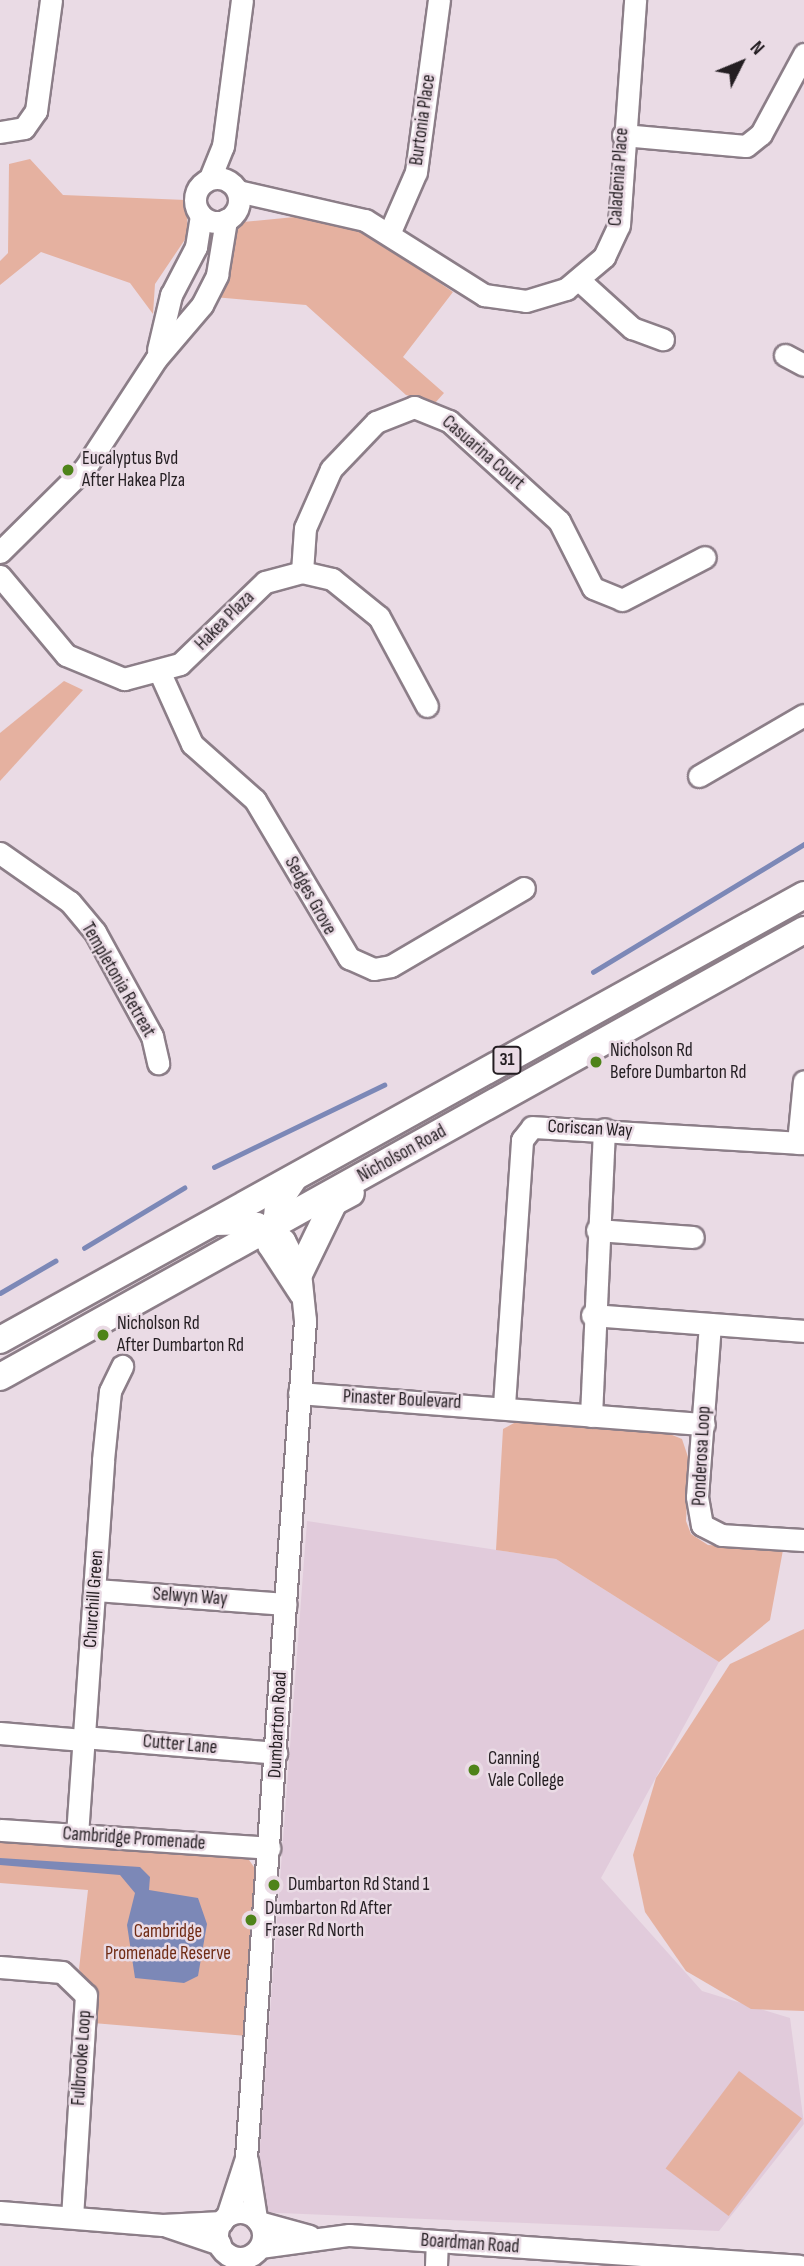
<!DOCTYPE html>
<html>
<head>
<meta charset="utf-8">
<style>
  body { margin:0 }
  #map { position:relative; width:804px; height:2266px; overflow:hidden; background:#eadbe5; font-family:"Sofia Sans Condensed",sans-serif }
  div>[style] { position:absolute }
  .built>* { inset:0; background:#e1cbdb }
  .green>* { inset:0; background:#e5b1a0; transform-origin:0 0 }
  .water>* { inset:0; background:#7c88b7 }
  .stream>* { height:4.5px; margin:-2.25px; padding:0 2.25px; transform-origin:2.25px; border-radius:2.25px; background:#7c88b7 }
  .roads { filter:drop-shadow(2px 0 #8c7e88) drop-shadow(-2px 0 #8c7e88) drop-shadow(0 2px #8c7e88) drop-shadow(0 -2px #8c7e88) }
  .minor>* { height:21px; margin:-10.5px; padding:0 10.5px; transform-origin:10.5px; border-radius:10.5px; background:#fff }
  .minor>.ring { margin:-10.5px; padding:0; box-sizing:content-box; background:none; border:21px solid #fff; border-radius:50% }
  .major>* { height:26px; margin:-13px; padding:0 13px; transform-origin:13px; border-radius:13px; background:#fff }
  .dots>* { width:19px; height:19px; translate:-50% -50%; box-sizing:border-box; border:4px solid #eadbe5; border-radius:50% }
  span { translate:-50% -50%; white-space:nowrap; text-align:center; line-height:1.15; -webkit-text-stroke:5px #eadbe5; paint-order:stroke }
  .shield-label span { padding:2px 5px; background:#eadbe5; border:2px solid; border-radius:5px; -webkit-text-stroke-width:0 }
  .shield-label { font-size:18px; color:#241e22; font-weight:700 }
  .street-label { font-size:19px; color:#241e22 }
  .poi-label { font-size:19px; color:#241e22 }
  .left { translate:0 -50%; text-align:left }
  .park-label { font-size:19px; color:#702c15 }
  .north { position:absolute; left:706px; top:28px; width:70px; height:70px; -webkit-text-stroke:5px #eadbe5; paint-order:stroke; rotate:47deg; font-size:19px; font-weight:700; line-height:28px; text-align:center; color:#241e22 }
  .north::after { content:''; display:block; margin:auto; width:24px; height:32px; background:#241e22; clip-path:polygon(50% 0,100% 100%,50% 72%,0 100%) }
</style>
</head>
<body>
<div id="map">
  <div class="built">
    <div style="clip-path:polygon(307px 1521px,556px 1559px,719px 1662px,601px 1878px,702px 1991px,790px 2018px,804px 2124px,719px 2231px,255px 2212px)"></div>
  </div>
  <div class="green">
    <div style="clip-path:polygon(30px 159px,63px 195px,186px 200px,188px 235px,155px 284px,153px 314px,130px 283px,41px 252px,0 285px,0 261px,8px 253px,9px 164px)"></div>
    <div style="clip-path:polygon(305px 216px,365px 232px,453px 292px,403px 357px,444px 393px,435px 403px,406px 395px,306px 305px,214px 297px,230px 235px,243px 222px)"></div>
    <div style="clip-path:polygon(64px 681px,83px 690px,0 781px,0 733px)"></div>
    <div style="clip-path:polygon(516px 1422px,665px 1432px,682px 1439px,689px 1460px,686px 1521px,691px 1534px,708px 1545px,783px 1550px,770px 1620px,719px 1662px,556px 1559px,496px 1550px,503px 1429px)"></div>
    <div style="clip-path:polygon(804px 1629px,804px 2011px,751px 2009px,686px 1971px,645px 1912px,633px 1855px,656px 1778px,730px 1664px)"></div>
    <div style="clip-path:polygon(0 1836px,247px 1857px,258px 1873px,247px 2036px,93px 2023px,94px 1995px,79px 1969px,88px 1890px,0 1883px)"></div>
    <div style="left:739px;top:2071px;width:79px;height:122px;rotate:37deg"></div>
  </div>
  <div class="water">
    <div style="clip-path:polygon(0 1858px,140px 1867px,150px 1877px,149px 1890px,198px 1898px,207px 1924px,198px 1976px,184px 1983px,135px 1978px,127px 1925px,135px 1893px,120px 1875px,0 1865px)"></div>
  </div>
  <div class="stream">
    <div style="left:593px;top:972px;width:247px;rotate:-31.2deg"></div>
    <div style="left:214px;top:1167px;width:189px;rotate:-25.8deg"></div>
    <div style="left:84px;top:1248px;width:117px;rotate:-31deg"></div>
    <div style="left:0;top:1293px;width:64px;rotate:-30.2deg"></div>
  </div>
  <div class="roads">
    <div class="minor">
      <div style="left:0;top:132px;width:24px;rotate:-9deg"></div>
      <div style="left:24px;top:128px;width:21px;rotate:-55deg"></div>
      <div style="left:36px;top:111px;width:112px;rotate:-82.3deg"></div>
      <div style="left:623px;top:135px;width:123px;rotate:5.1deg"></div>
      <div style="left:746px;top:146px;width:19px;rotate:-39deg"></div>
      <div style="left:761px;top:134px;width:91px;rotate:-61.7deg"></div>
      <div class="ring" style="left:195px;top:178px;width:23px;height:23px"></div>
      <div style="left:210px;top:178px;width:35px;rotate:-68deg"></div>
      <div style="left:223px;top:146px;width:147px;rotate:-82.6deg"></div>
      <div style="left:238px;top:191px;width:130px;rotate:12.9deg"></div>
      <div style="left:365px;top:220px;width:141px;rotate:32.2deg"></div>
      <div style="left:484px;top:295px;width:42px;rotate:8.1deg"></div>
      <div style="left:526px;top:301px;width:42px;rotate:-16.7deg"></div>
      <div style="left:566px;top:289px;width:50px;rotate:-40.1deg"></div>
      <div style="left:604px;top:257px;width:35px;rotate:-65deg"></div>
      <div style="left:619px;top:225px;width:226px;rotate:-85.9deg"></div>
      <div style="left:389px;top:234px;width:68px;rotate:-66.5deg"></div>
      <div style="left:416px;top:172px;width:174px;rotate:-82.4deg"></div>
      <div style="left:579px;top:280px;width:72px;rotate:42.2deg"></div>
      <div style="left:632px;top:328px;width:33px;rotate:20deg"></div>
      <div style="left:158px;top:350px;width:57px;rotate:-76.7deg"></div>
      <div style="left:171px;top:295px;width:54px;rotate:-62.5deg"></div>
      <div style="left:196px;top:247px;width:31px;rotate:-81deg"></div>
      <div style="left:785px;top:355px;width:21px;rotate:28deg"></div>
      <div style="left:0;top:552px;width:120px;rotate:-44.7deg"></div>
      <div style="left:85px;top:468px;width:130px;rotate:-56.9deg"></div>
      <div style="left:156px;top:359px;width:71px;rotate:-49.6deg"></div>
      <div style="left:202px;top:305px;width:34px;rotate:-63deg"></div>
      <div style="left:217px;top:275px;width:56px;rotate:-80.7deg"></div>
      <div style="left:302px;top:572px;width:44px;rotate:-86.1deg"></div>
      <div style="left:305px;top:528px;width:64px;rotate:-66.2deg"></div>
      <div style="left:331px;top:469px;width:65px;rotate:-46.2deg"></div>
      <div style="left:376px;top:422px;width:41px;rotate:-21.5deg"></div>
      <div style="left:414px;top:407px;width:38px;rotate:22deg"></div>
      <div style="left:449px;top:421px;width:149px;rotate:42.3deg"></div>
      <div style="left:559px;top:521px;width:75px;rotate:63.1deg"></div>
      <div style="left:593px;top:588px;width:31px;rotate:22deg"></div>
      <div style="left:622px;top:600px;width:93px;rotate:-27.4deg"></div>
      <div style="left:0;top:576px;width:103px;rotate:50.1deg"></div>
      <div style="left:66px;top:655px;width:63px;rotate:22.5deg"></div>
      <div style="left:124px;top:679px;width:58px;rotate:-15deg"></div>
      <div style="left:180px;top:664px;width:118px;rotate:-44deg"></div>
      <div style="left:265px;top:582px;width:38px;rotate:-15deg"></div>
      <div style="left:302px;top:572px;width:31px;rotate:13deg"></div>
      <div style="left:332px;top:579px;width:60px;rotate:39deg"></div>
      <div style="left:379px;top:617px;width:101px;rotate:61.7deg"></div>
      <div style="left:160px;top:673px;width:78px;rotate:65.7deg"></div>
      <div style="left:192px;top:744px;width:84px;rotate:41.6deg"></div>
      <div style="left:255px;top:800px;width:184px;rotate:59.3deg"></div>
      <div style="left:349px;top:958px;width:27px;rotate:24deg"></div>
      <div style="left:374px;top:969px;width:17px;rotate:-10deg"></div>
      <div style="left:391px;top:966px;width:154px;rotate:-30.4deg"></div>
      <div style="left:699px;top:776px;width:121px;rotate:-30.2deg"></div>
      <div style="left:0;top:853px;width:85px;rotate:35deg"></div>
      <div style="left:70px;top:902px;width:39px;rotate:50deg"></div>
      <div style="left:95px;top:932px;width:119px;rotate:61.3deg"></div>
      <div style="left:152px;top:1036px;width:28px;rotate:77deg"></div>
      <div style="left:798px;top:1143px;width:62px;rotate:-84.5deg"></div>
      <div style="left:297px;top:1177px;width:40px;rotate:124deg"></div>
      <div style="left:275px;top:1210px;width:36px;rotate:101deg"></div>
      <div style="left:268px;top:1245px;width:59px;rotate:56.9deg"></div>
      <div style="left:214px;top:1224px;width:43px;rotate:-1.3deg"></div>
      <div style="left:257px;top:1223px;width:32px;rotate:32deg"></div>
      <div style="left:284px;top:1240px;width:36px;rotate:63deg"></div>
      <div style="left:300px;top:1272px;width:48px;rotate:84.1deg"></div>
      <div style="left:305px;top:1320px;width:840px;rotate:94.03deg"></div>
      <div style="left:246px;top:2158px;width:61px;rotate:108.1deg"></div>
      <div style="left:597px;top:1230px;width:96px;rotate:4.2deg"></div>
      <div style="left:592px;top:1315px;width:213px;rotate:4.3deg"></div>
      <div style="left:710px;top:1324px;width:173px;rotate:94.3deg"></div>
      <div style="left:697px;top:1497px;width:28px;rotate:80deg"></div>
      <div style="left:702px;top:1525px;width:22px;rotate:27deg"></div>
      <div style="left:722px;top:1535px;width:82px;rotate:3.5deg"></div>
      <div style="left:299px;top:1393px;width:406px;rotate:4.4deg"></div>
      <div style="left:504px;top:1405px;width:266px;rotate:-86.1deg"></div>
      <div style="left:522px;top:1140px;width:16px;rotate:-52deg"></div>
      <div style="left:532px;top:1127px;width:272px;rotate:3.4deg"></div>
      <div style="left:591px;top:1416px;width:287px;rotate:-87.4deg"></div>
      <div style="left:96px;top:1590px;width:190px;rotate:4.2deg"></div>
      <div style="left:0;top:1733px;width:83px;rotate:4.8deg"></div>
      <div style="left:83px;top:1737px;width:194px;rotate:4.7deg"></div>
      <div style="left:0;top:1830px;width:270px;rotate:3.8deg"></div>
      <div style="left:77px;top:1835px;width:376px;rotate:-86deg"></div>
      <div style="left:103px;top:1460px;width:69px;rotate:-84.2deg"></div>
      <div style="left:110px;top:1391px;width:28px;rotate:-64deg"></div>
      <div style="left:0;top:1967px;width:62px;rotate:4.6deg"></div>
      <div style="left:62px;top:1972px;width:33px;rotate:44deg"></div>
      <div style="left:86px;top:1995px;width:222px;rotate:93.6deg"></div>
      <div style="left:247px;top:2160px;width:59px;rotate:81.2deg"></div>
      <div style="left:0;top:2212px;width:163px;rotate:4.6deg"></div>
      <div style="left:162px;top:2225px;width:60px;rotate:-2.9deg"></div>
      <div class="ring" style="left:217px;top:2212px;width:25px;height:25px"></div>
      <div style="left:259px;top:2222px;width:52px;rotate:15.6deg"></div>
      <div style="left:167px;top:2226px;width:56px;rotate:18.8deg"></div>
      <div style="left:260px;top:2247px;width:90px;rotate:-7.7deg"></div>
      <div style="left:349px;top:2235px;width:451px;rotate:3.9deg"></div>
      <div style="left:436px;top:2266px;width:24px;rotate:-88deg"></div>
    </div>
    <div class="major">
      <div style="left:300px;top:1272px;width:78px;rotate:-64.1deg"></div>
      <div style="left:334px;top:1202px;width:19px;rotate:-28deg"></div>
      <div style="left:0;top:1340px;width:919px;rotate:-28.96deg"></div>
      <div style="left:0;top:1377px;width:920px;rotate:-29.07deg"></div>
    </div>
  </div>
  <div class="dots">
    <div style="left:68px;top:470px;background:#4e8319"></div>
    <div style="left:596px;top:1062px;background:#4e8319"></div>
    <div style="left:103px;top:1335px;background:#4e8319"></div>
    <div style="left:474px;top:1770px;background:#4e8319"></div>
    <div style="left:274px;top:1885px;background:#4e8319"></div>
    <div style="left:251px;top:1920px;background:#4e8319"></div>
  </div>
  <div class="shield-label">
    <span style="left:507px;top:1060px">31</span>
  </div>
  <div class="street-label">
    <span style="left:423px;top:120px;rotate:-82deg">Burtonia Place</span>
    <span style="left:619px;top:177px;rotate:-86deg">Caladenia Place</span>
    <span style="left:483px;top:453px;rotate:41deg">Casuarina Court</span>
    <span style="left:225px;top:621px;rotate:-45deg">Hakea Plaza</span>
    <span style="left:310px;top:896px;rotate:61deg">Sedges Grove</span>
    <span style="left:118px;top:980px;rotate:60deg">Templetonia Retreat</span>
    <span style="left:590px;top:1129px;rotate:3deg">Coriscan Way</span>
    <span style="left:402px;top:1154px;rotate:-29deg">Nicholson Road</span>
    <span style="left:402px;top:1400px;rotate:3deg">Pinaster Boulevard</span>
    <span style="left:702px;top:1456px;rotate:-87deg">Ponderosa Loop</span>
    <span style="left:190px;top:1597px;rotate:4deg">Selwyn Way</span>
    <span style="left:94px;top:1599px;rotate:-86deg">Churchill Green</span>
    <span style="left:278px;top:1725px;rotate:-87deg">Dumbarton Road</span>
    <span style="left:180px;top:1745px;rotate:5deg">Cutter Lane</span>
    <span style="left:134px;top:1839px;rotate:4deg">Cambridge Promenade</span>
    <span style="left:82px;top:2058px;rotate:-86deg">Fulbrooke Loop</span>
    <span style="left:470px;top:2244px;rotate:4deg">Boardman Road</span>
  </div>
  <div class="poi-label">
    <span class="left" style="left:82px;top:470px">Eucalyptus Bvd<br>After Hakea Plza</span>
    <span class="left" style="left:610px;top:1062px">Nicholson Rd<br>Before Dumbarton Rd</span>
    <span class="left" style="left:117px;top:1335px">Nicholson Rd<br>After Dumbarton Rd</span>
    <span class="left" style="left:488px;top:1770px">Canning<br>Vale College</span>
    <span class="left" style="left:288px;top:1885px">Dumbarton Rd Stand 1</span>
    <span class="left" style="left:265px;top:1920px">Dumbarton Rd After<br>Fraser Rd North</span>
  </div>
  <div class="park-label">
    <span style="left:168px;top:1943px">Cambridge<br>Promenade Reserve</span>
  </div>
  <div class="north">N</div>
</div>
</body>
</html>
